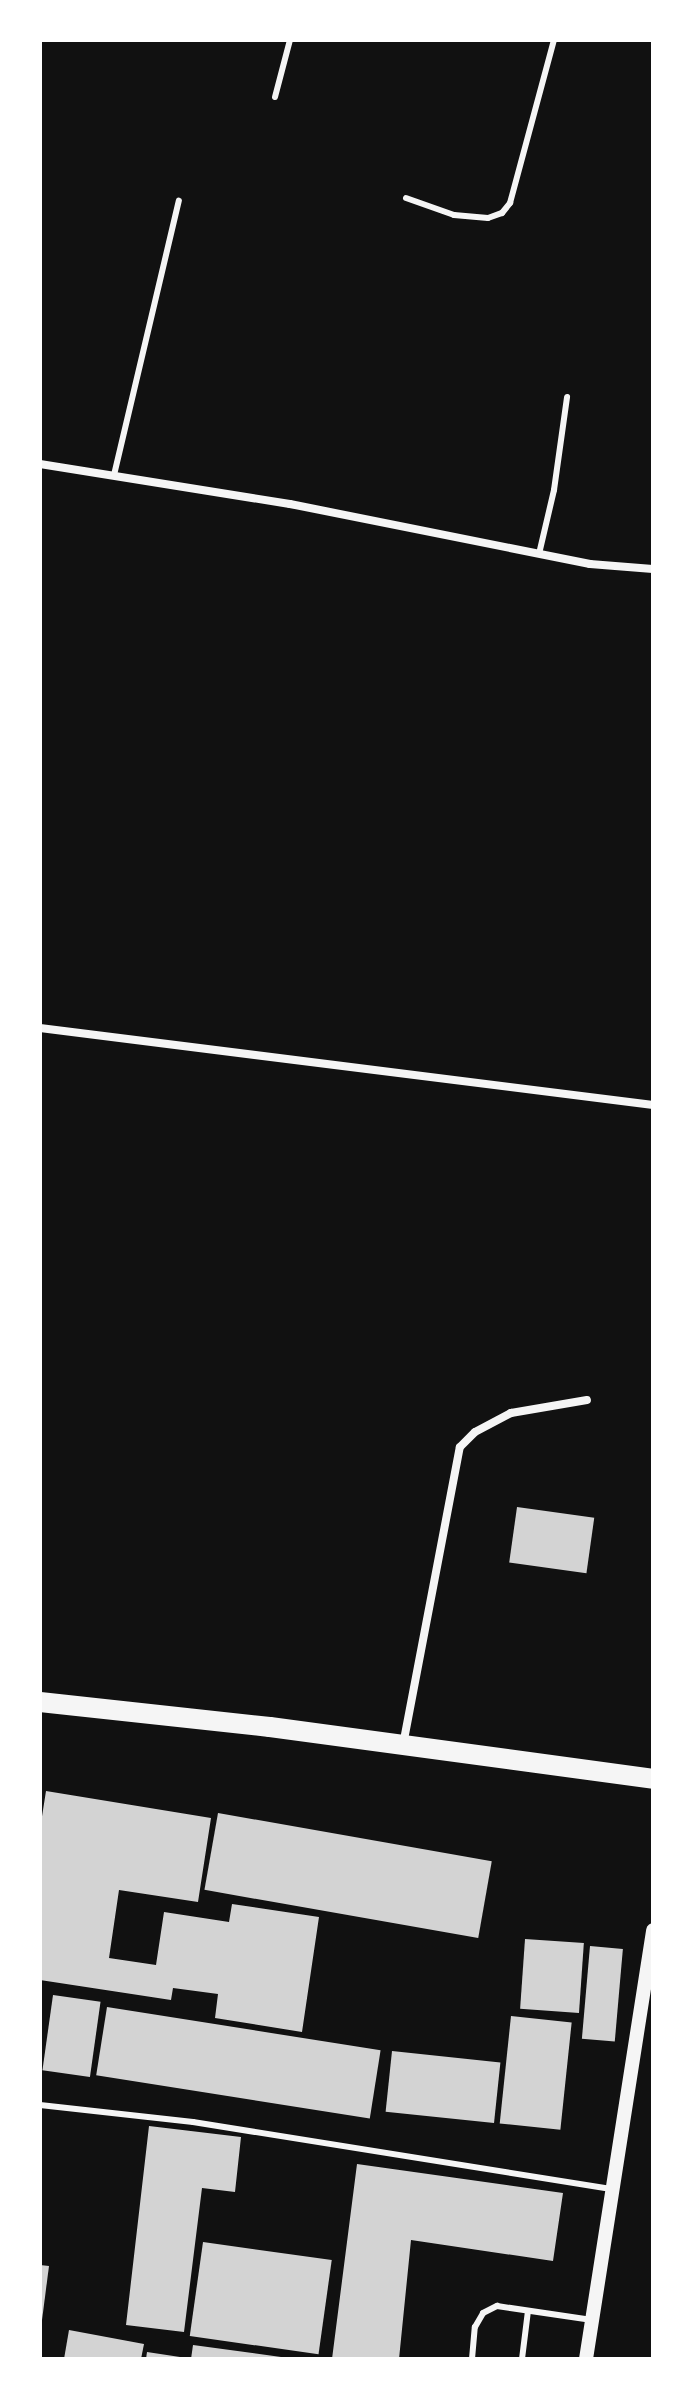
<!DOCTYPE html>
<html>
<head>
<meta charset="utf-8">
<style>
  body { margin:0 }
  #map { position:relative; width:693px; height:2399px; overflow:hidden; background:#111; font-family:Poppins,sans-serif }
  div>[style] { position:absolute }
  .building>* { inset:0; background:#d3d3d3; transform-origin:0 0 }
  .service>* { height:6px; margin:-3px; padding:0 3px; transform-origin:3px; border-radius:3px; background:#f5f5f5 }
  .minor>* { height:8px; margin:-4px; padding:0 4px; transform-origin:4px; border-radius:4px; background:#f5f5f5 }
  .tertiary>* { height:14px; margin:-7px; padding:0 7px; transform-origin:7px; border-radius:7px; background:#f5f5f5 }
  .primary>* { height:20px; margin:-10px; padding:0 10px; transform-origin:10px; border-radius:10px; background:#f5f5f5 }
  span { translate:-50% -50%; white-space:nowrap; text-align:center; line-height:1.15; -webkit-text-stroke:6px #fff; paint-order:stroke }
  .frame { position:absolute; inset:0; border:42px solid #fff; pointer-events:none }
</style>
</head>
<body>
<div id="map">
  <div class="building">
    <div style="left:517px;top:1507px;width:78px;height:56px;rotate:8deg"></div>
    <div style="clip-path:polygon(46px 1791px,211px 1818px,198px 1902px,119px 1890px,109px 1958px,156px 1965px,164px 1912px,229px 1922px,232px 1904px,319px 1917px,302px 2032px,215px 2018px,218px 1994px,173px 1988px,171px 2000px,40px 1980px,40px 1829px)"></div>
    <div style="left:218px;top:1813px;width:278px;height:78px;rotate:10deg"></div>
    <div style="left:525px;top:1939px;width:59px;height:70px;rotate:4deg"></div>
    <div style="left:590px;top:1946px;width:33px;height:93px;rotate:5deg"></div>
    <div style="left:53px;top:1995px;width:48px;height:76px;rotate:8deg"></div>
    <div style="left:107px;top:2007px;width:277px;height:69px;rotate:9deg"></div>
    <div style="left:511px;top:2016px;width:61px;height:108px;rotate:6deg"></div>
    <div style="left:392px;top:2051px;width:109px;height:61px;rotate:6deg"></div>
    <div style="clip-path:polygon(149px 2126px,241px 2137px,235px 2192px,202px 2188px,184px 2332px,126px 2325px)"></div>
    <div style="clip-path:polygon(357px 2164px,563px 2193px,553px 2261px,411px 2240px,399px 2359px,332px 2359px)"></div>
    <div style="left:203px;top:2242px;width:130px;height:95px;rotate:8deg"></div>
    <div style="clip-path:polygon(40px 2265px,49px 2266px,42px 2320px,40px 2320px)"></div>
    <div style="clip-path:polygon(69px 2330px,144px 2344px,141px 2359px,64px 2359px)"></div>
    <div style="clip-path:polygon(193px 2345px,281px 2357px,281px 2359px,191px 2359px)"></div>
    <div style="clip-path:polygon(147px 2352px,180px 2357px,180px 2359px,146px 2359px)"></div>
  </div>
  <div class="service">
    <div style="left:275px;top:97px;width:59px;rotate:-75.3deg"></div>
    <div style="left:406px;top:198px;width:51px;rotate:19.5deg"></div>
    <div style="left:454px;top:215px;width:34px;rotate:5deg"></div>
    <div style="left:488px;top:218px;width:15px;rotate:-20deg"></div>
    <div style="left:502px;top:213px;width:13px;rotate:-51deg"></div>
    <div style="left:510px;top:203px;width:169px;rotate:-74.9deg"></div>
    <div style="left:114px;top:475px;width:282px;rotate:-76.7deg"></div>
    <div style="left:539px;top:554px;width:66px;rotate:-76.8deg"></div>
    <div style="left:554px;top:490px;width:94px;rotate:-82deg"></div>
    <div style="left:40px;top:2105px;width:154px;rotate:6.3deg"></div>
    <div style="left:193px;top:2122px;width:425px;rotate:9.1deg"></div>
    <div style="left:472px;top:2359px;width:32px;rotate:-85deg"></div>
    <div style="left:475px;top:2327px;width:16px;rotate:-60deg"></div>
    <div style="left:483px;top:2313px;width:16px;rotate:-27deg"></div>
    <div style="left:497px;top:2306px;width:96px;rotate:8.4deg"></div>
    <div style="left:522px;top:2359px;width:48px;rotate:-82.9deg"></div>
  </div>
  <div class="minor">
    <div style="left:40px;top:464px;width:253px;rotate:9.1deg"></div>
    <div style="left:290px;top:504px;width:306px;rotate:11.3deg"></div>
    <div style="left:590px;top:564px;width:63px;rotate:4.5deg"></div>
    <div style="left:40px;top:1028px;width:618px;rotate:7.16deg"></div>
    <div style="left:403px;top:1745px;width:303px;rotate:-79.2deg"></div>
    <div style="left:460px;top:1447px;width:21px;rotate:-45deg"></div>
    <div style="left:475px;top:1432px;width:41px;rotate:-27.8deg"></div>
    <div style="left:511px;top:1413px;width:77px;rotate:-9.7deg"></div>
  </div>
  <div class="tertiary">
    <div style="left:586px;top:2359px;width:434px;rotate:-81.1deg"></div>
  </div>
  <div class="primary">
    <div style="left:40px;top:1702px;width:231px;rotate:6.2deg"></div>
    <div style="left:270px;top:1727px;width:387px;rotate:7.7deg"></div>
  </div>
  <div class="frame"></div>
</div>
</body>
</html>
